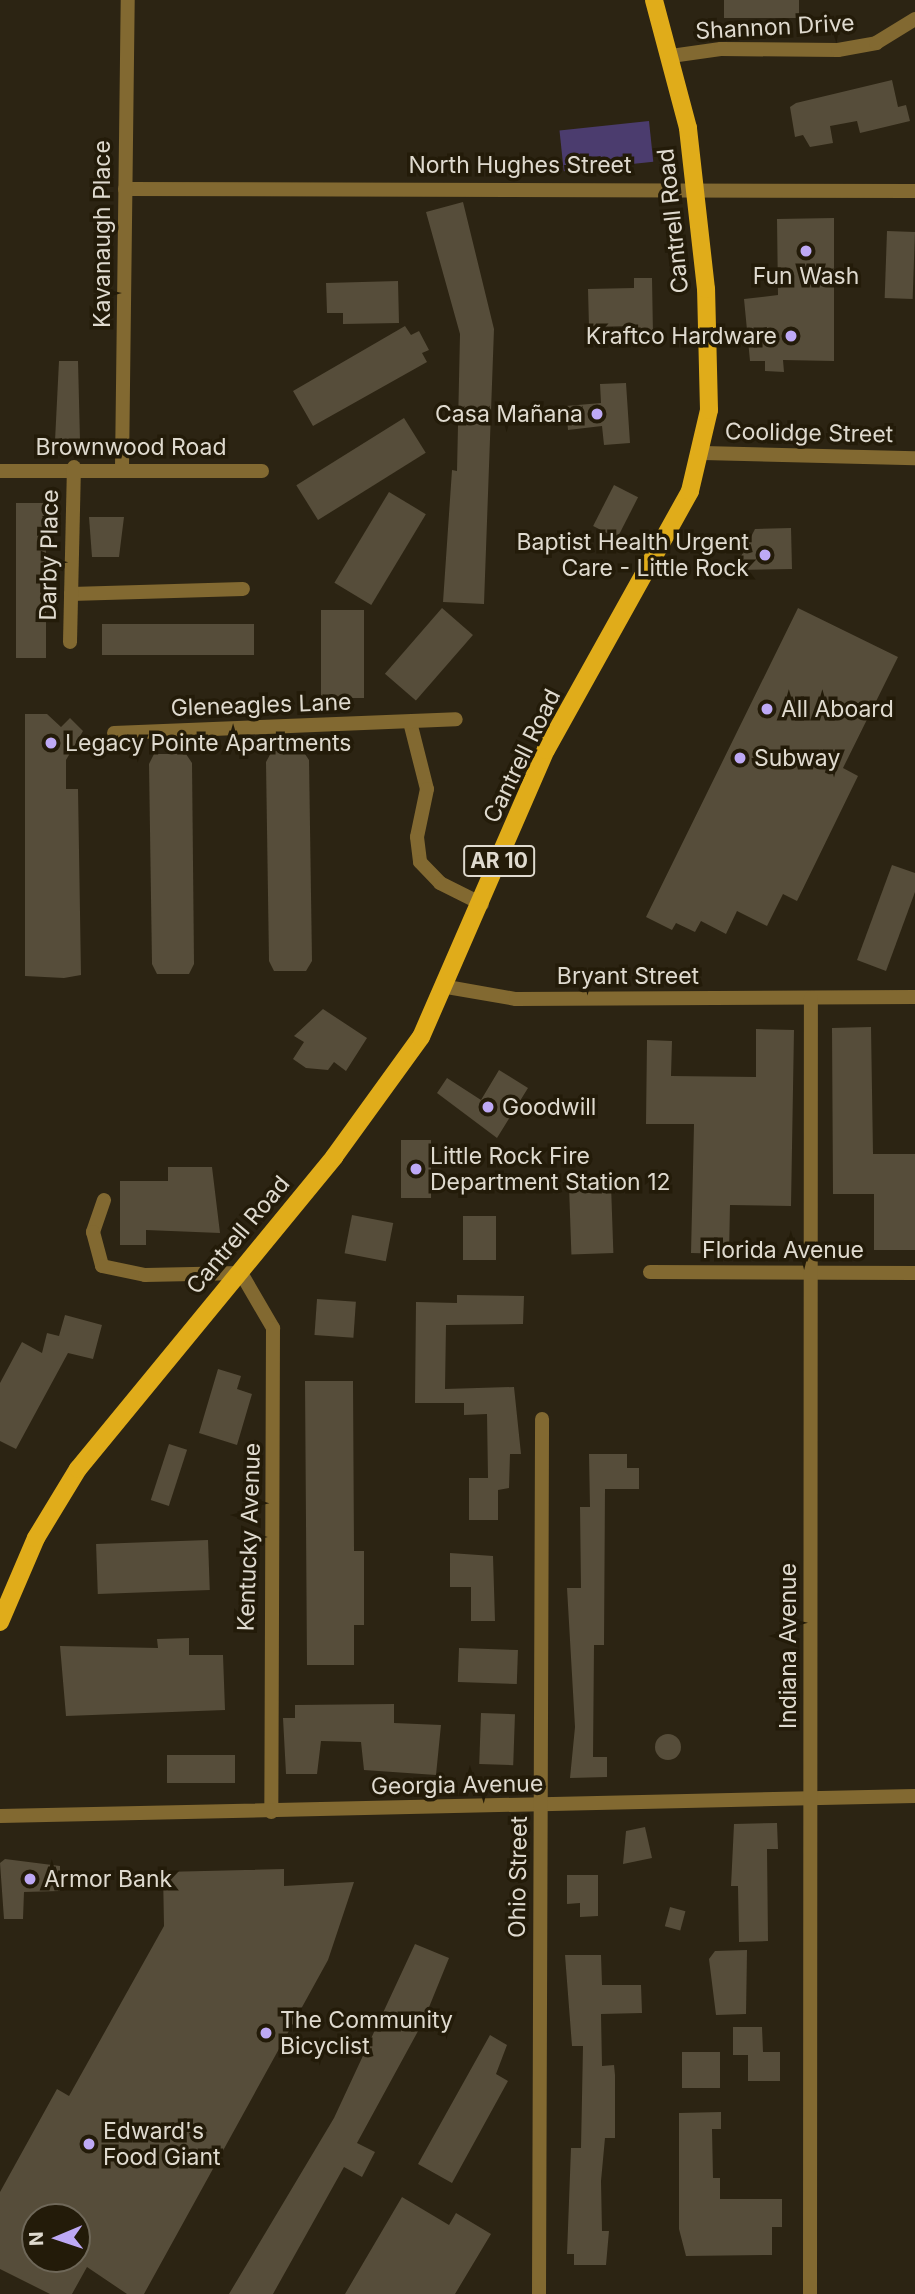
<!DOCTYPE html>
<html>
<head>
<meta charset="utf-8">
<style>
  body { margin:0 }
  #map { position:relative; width:915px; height:2294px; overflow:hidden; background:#2c2413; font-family:Inter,sans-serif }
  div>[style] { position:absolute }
  .green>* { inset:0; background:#4b3c6e; transform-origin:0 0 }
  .building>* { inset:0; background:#564d3a; transform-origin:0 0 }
  .round { border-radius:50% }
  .minor>* { height:14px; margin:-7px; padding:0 7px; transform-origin:7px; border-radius:7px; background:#826931 }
  .primary>* { height:18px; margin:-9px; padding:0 9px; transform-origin:9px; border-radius:9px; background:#e0ac1a }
  .dots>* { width:19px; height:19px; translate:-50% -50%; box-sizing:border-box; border:4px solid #231b09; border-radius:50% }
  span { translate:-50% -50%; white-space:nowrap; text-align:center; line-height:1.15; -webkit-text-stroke:7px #231b09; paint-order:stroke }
  .shield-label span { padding:2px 5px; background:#231b09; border:2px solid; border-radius:5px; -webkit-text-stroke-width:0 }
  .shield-label { font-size:21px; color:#dfdacf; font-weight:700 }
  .street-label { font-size:23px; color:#dfdacf }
  .poi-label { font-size:23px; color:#dfdacf }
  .right { translate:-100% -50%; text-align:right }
  .left { translate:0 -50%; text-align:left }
  .north { position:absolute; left:21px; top:2203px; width:70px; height:70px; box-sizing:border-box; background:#231b09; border:2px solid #6e6758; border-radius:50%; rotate:268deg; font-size:19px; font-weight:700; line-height:28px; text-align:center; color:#dfdacf }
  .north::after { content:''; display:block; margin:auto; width:24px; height:32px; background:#bea9f5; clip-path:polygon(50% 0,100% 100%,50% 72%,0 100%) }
</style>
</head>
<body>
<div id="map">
  <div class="green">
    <div style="left:649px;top:121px;width:41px;height:90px;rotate:84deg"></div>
  </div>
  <div class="building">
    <div style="left:724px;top:0;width:75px;height:18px"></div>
    <div style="clip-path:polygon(892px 80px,898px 107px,906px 105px,910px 121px,860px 133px,857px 121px,830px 126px,833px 143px,810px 147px,803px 135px,795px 137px,790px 107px,796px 103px)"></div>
    <div style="clip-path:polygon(463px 202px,494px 329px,484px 604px,443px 602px,452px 470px,457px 471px,460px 334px,426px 212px)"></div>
    <div style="clip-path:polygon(834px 218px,834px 361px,783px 360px,784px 372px,765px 371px,765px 361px,750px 361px,744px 299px,778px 295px,777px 219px)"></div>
    <div style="left:887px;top:231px;width:28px;height:67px;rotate:2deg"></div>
    <div style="clip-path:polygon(634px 278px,652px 278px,653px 335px,634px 335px,634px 326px,589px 327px,588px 289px,634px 288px)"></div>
    <div style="clip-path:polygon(398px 281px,399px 323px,343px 324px,343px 313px,327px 313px,326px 283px)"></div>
    <div style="clip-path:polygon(405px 326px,411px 335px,419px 331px,429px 350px,422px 353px,427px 362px,313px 426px,293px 391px)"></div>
    <div style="clip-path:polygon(59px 361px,78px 361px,80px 441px,55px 441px)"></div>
    <div style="clip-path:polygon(626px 383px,630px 443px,604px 445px,602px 426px,568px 430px,566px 406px,601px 403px,600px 384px)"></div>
    <div style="left:404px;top:418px;width:41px;height:127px;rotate:58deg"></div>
    <div style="left:614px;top:485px;width:27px;height:46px;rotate:27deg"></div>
    <div style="left:389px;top:492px;width:43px;height:106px;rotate:31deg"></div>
    <div style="left:16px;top:503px;width:30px;height:155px"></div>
    <div style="clip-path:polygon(89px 517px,124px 517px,119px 557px,92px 557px)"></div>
    <div style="clip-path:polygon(791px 528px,792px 569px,734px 570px,755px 529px)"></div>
    <div style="left:442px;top:608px;width:41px;height:87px;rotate:41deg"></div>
    <div style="clip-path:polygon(798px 608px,898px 657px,843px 768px,858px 776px,797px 901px,783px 894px,767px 926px,737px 911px,726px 934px,701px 921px,695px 932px,676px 923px,672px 930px,646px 917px)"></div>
    <div style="left:321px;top:610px;width:43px;height:88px"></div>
    <div style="left:254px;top:624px;width:31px;height:152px;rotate:90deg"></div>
    <div style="clip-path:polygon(25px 714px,47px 714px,61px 727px,70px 718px,83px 731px,66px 760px,66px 789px,78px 789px,81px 975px,64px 978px,25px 976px)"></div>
    <div style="clip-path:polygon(272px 751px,303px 751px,309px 760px,312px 961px,306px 971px,274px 971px,269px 961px,266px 762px)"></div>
    <div style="clip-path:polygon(154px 754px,186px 754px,192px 763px,194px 964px,189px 974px,157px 974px,152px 964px,149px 764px)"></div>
    <div style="clip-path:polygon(892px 865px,915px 873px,915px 892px,886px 971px,857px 960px)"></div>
    <div style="clip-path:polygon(323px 1009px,367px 1038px,346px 1071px,334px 1062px,328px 1070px,306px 1068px,293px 1059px,304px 1042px,294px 1036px)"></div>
    <div style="clip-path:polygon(871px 1027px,873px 1154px,915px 1154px,915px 1250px,874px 1250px,874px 1194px,833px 1194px,832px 1028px)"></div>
    <div style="clip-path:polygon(756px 1029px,794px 1030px,791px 1206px,730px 1205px,729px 1254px,691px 1253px,694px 1124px,646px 1124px,647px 1040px,672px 1041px,671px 1076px,756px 1077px)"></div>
    <div style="clip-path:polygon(499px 1070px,528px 1088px,497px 1138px,437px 1093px,447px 1078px,481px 1100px)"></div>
    <div style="left:431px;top:1140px;width:58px;height:30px;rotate:90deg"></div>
    <div style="clip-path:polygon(168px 1167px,212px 1167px,220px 1233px,146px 1230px,146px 1245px,120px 1245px,120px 1181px,168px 1181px)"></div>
    <div style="left:611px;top:1185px;width:68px;height:42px;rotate:88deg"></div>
    <div style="left:352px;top:1215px;width:42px;height:39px;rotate:11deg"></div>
    <div style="left:463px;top:1216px;width:33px;height:44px"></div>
    <div style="clip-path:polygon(457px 1295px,524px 1296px,523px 1324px,446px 1325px,445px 1389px,514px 1387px,521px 1454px,510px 1454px,509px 1488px,498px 1490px,498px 1520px,469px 1520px,469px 1478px,488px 1478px,487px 1414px,464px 1415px,464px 1403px,415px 1403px,416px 1302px,457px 1303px)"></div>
    <div style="left:317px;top:1299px;width:39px;height:36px;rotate:4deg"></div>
    <div style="clip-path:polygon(65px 1315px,102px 1325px,93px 1359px,68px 1353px,16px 1449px,0 1441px,0 1383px,22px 1342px,42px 1353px,47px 1333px,59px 1336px)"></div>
    <div style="clip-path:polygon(218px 1369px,241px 1376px,237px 1389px,252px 1394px,237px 1445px,199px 1433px)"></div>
    <div style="clip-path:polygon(305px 1381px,353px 1381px,354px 1551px,364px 1551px,364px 1625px,354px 1625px,354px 1665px,307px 1665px)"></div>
    <div style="left:169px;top:1444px;width:19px;height:59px;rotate:18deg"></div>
    <div style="clip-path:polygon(589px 1454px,627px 1454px,627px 1468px,639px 1468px,639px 1489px,605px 1489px,604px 1645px,594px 1645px,593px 1757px,607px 1757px,607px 1777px,570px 1778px,575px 1727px,567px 1588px,581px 1588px,580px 1507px,590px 1507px)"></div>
    <div style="left:208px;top:1540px;width:50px;height:112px;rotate:88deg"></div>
    <div style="clip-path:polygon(450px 1553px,493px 1556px,495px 1621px,471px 1621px,471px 1587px,450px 1587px)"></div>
    <div style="clip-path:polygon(189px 1638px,189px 1655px,223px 1655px,225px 1710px,66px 1716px,60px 1646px,158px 1648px,157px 1639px)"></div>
    <div style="left:459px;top:1648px;width:59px;height:34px;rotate:2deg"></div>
    <div style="clip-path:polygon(394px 1704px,394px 1723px,441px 1725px,436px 1775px,364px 1770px,361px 1742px,321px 1741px,317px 1774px,286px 1774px,283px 1718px,295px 1718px,295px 1705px)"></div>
    <div style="left:481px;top:1713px;width:34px;height:51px;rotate:2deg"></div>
    <div class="round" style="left:655px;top:1734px;width:26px;height:26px"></div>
    <div style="left:235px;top:1755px;width:28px;height:68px;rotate:90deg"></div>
    <div style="clip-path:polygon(777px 1823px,778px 1849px,767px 1849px,768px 1941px,739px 1942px,738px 1886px,731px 1886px,734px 1824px)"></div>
    <div style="clip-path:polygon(645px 1827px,652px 1858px,623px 1864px,626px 1831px)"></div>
    <div style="clip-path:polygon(5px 1859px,60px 1866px,60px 1891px,24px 1892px,23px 1919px,4px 1919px,0 1863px)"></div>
    <div style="clip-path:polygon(evenodd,284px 1869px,284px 1886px,354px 1882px,328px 1960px,144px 2294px,127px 2294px,87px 2267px,72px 2294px,50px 2294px,0 2269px,0 2192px,57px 2089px,69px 2096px,164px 1926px,163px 1872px,284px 1869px,35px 2217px,77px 2217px,77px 2259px,35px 2259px,35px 2217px)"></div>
    <div style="clip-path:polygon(567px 1875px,598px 1875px,598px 1916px,580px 1917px,580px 1903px,567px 1904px)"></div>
    <div style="left:670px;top:1907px;width:16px;height:20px;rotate:15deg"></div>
    <div style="clip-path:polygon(415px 1944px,449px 1958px,423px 2022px,357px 2143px,375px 2152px,362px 2177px,344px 2167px,273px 2294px,229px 2294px,334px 2118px)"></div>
    <div style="clip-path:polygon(747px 1950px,746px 2014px,716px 2015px,709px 1959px,715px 1951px)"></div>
    <div style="clip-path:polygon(565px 1955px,601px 1955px,602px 1985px,641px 1985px,642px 2013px,601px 2014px,602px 2066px,614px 2065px,615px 2075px,615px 2138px,605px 2138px,601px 2181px,602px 2231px,609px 2231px,606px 2265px,574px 2265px,574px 2254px,567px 2254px,571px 2148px,581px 2148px,583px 2046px,572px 2046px)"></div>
    <div style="clip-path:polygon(733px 2027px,762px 2027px,763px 2052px,780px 2052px,780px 2081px,748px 2081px,748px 2055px,733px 2055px)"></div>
    <div style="clip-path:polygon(490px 2035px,507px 2045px,496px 2074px,508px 2081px,452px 2183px,418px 2164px)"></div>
    <div style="left:682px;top:2052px;width:38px;height:36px"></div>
    <div style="clip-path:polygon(721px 2112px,721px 2129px,712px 2129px,713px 2178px,720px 2178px,720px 2199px,782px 2199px,782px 2227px,772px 2227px,772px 2255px,686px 2256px,679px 2229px,679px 2113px)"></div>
    <div style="clip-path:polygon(402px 2197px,449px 2225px,456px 2213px,491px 2234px,455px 2294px,345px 2294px)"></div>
  </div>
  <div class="minor">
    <div style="left:671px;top:56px;width:50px;rotate:-8deg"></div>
    <div style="left:721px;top:49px;width:117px;rotate:0.5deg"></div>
    <div style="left:838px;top:50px;width:39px;rotate:-10deg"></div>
    <div style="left:876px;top:43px;width:46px;rotate:-31.6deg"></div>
    <div style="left:125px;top:189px;width:790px;rotate:0.15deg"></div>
    <div style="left:703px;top:453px;width:212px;rotate:1.4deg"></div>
    <div style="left:122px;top:468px;width:468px;rotate:-89.3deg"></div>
    <div style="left:0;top:471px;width:262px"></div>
    <div style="left:71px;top:594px;width:172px;rotate:-1.7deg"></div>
    <div style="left:70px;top:642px;width:175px;rotate:-88.7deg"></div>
    <div style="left:410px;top:722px;width:69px;rotate:75.8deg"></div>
    <div style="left:427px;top:789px;width:49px;rotate:101.8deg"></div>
    <div style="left:417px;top:837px;width:25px;rotate:83deg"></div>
    <div style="left:420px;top:862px;width:29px;rotate:46deg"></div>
    <div style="left:440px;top:883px;width:47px;rotate:26.6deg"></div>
    <div style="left:114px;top:733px;width:342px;rotate:-2.3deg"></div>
    <div style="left:447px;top:987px;width:70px;rotate:9.9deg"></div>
    <div style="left:516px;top:999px;width:399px;rotate:-0.3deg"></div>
    <div style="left:104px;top:1200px;width:34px;rotate:109deg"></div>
    <div style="left:93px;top:1232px;width:35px;rotate:75deg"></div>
    <div style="left:102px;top:1266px;width:44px;rotate:11.8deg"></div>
    <div style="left:145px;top:1275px;width:96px;rotate:-1.2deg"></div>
    <div style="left:241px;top:1273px;width:64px;rotate:59.8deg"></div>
    <div style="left:273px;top:1328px;width:484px;rotate:90.2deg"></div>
    <div style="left:650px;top:1272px;width:265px;rotate:0.2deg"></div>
    <div style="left:0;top:1816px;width:915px;rotate:-1.25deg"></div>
    <div style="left:539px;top:2294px;width:875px;rotate:-89.8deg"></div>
    <div style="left:810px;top:2294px;width:1296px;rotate:-89.96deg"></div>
  </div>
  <div class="primary">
    <div style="left:0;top:1622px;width:91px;rotate:-66.8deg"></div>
    <div style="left:36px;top:1538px;width:81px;rotate:-58.7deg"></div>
    <div style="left:78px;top:1469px;width:404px;rotate:-50.6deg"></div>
    <div style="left:334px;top:1157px;width:148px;rotate:-54.1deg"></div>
    <div style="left:421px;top:1037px;width:313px;rotate:-66.5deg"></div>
    <div style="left:546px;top:750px;width:296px;rotate:-60.9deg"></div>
    <div style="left:690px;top:491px;width:83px;rotate:-76.8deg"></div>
    <div style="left:709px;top:410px;width:121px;rotate:-91.4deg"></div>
    <div style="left:706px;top:289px;width:162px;rotate:-96.4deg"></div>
    <div style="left:688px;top:128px;width:132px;rotate:-104.9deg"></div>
  </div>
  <div class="dots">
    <div style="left:806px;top:251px;background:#bea9f5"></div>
    <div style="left:791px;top:336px;background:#bea9f5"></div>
    <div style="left:597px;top:414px;background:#bea9f5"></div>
    <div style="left:765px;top:555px;background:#bea9f5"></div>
    <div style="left:767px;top:709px;background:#bea9f5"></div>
    <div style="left:51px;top:743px;background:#bea9f5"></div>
    <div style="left:740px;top:758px;background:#bea9f5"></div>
    <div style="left:488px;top:1107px;background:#bea9f5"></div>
    <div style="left:416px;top:1169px;background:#bea9f5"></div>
    <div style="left:30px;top:1879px;background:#bea9f5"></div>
    <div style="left:266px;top:2033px;background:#bea9f5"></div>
    <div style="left:89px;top:2144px;background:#bea9f5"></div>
  </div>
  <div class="shield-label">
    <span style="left:499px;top:861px">AR 10</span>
  </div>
  <div class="street-label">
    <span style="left:775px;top:27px;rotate:-3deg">Shannon Drive</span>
    <span style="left:520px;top:165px">North Hughes Street</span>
    <span style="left:673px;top:221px;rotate:-96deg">Cantrell Road</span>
    <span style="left:102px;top:234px;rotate:-90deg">Kavanaugh Place</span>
    <span style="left:809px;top:433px;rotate:1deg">Coolidge Street</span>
    <span style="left:131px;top:447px">Brownwood Road</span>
    <span style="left:49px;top:555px;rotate:-89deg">Darby Place</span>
    <span style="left:261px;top:705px;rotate:-2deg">Gleneagles Lane</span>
    <span style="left:522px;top:756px;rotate:-64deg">Cantrell Road</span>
    <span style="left:628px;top:976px">Bryant Street</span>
    <span style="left:238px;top:1235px;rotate:-50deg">Cantrell Road</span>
    <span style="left:783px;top:1250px">Florida Avenue</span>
    <span style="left:249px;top:1537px;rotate:-88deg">Kentucky Avenue</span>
    <span style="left:788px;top:1646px;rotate:-90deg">Indiana Avenue</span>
    <span style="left:457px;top:1785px;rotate:-1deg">Georgia Avenue</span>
    <span style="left:518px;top:1877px;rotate:-89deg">Ohio Street</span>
  </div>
  <div class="poi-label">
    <span style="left:806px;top:276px">Fun Wash</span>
    <span class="right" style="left:777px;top:336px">Kraftco Hardware</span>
    <span class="right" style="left:583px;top:414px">Casa Mañana</span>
    <span class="right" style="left:749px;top:555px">Baptist Health Urgent<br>Care - Little Rock</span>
    <span class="left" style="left:781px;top:709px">All Aboard</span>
    <span class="left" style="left:65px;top:743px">Legacy Pointe Apartments</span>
    <span class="left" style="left:754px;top:758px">Subway</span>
    <span class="left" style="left:502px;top:1107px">Goodwill</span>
    <span class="left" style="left:430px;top:1169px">Little Rock Fire<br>Department Station 12</span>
    <span class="left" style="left:44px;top:1879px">Armor Bank</span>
    <span class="left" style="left:280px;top:2033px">The Community<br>Bicyclist</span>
    <span class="left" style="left:103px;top:2144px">Edward's<br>Food Giant</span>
  </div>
  <div class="north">N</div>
</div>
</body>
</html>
